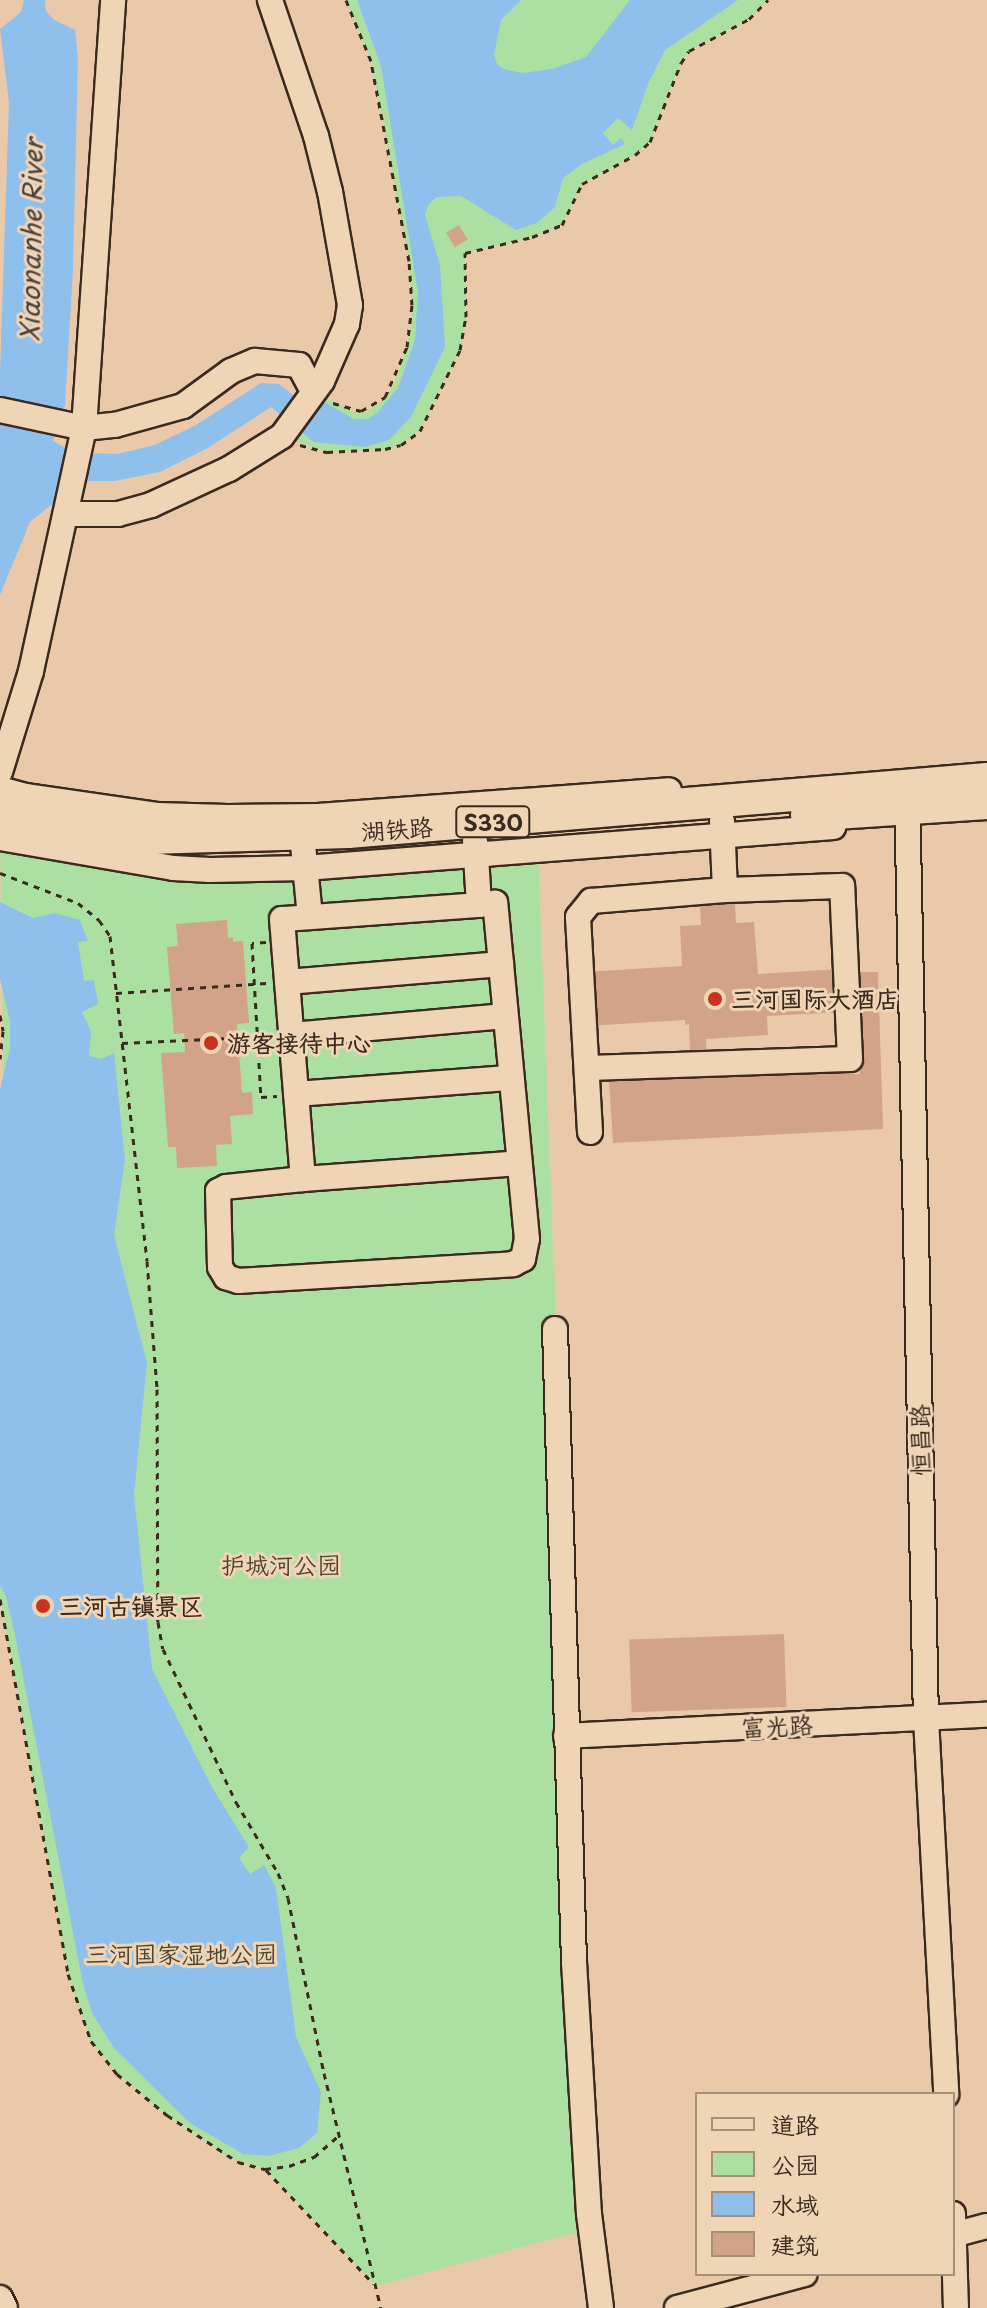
<!DOCTYPE html>
<html>
<head>
<meta charset="utf-8">
<style>
  body { margin:0 }
  #map { position:relative; width:987px; height:2308px; overflow:hidden; background:#eac9ab; font-family:"Playpen Sans","LXGW WenKai TC",sans-serif }
  div>[style] { position:absolute }
  .green>* { inset:0; background:#abe0a2 }
  .water>* { inset:0; background:#8fc0eb }
  .building>* { inset:0; background:#d3a389; transform-origin:0 0 }
  .path>* { height:3px; margin-top:-1.5px; transform-origin:0; background:repeating-linear-gradient(90deg,#3b2a1e 0 6px,transparent 0 12px) }
  .roads { filter:drop-shadow(2px 0 #3b2a1e) drop-shadow(-2px 0 #3b2a1e) drop-shadow(0 2px #3b2a1e) drop-shadow(0 -2px #3b2a1e) }
  .minor>* { height:24px; margin:-12px; padding:0 12px; transform-origin:12px; border-radius:12px; background:#efd4b6 }
  .major>* { height:32px; margin:-16px; padding:0 16px; transform-origin:16px; border-radius:16px; background:#efd4b6 }
  .dots>* { width:22px; height:22px; translate:-50% -50%; box-sizing:border-box; border:4px solid #efd4b6; border-radius:50% }
  span { translate:-50% -50%; white-space:nowrap; text-align:center; line-height:1.15; -webkit-text-stroke:6px #efd4b6; paint-order:stroke }
  .shield-label span { padding:2px 6px; background:#efd4b6; border:2px solid; border-radius:6px; -webkit-text-stroke-width:0 }
  .shield-label { font-size:22px; color:#3b2a1e; font-weight:700 }
  .street-label { font-size:24px; color:#3b2a1e }
  .poi-label { font-size:24px; color:#3b2a1e; font-weight:700 }
  .left { translate:0 -50%; text-align:left }
  .park-label { font-size:24px; color:#4c4532 }
  .water-label { font-size:26px; color:#48403d; font-style:italic }
  .legend { position:absolute; left:695px; top:2092px; width:260px; height:184px; box-sizing:border-box; background:#efd4b6; border:2px solid #a79079; margin:0; padding:10px 14px; list-style:none; font-size:24px; color:#3b2a1e }
  .legend li { display:flex; align-items:center; gap:16px; height:40px }
  .legend b { width:40px; border:2px solid #a79079 }
</style>
</head>
<body>
<div id="map">
  <div class="green">
    <div style="clip-path:polygon(346px 0,768px 0,749px 19px,689px 51px,681px 63px,650px 142px,635px 155px,582px 184px,562px 225px,532px 237px,465px 253px,466px 317px,460px 350px,420px 431px,401px 445px,385px 449px,327px 452px,282px 436px,313px 391px,352px 411px,367px 411px,379px 404px,392px 388px,400px 368px,411px 327px,412px 305px,409px 261px,371px 61px)"></div>
    <div style="clip-path:polygon(0 838px,173px 868px,538px 850px,590px 2229px,376px 2286px,265px 2169px,227px 2157px,167px 2115px,117px 2074px,91px 2041px,68px 1974px,0 1599px,3px 1032px)"></div>
  </div>
  <div class="water">
    <div style="clip-path:polygon(24px 0,45px 0,46px 11px,54px 20px,75px 30px,78px 57px,73px 269px,65px 405px,53px 441px,69px 450px,61px 497px,30px 522px,0 595px,0 371px,9px 103px,0 29px,21px 12px)"></div>
    <div style="clip-path:polygon(357px 0,521px 0,501px 20px,494px 55px,497px 64px,504px 69px,522px 73px,552px 69px,586px 57px,630px 0,738px 0,665px 50px,648px 84px,632px 130px,618px 118px,603px 133px,613px 145px,621px 138px,625px 144px,582px 164px,563px 178px,555px 207px,537px 223px,516px 230px,461px 196px,437px 197px,429px 204px,425px 215px,440px 265px,445px 347px,411px 417px,389px 440px,365px 447px,314px 442px,271px 407px,208px 448px,160px 472px,115px 481px,85px 481px,90px 453px,117px 454px,155px 445px,196px 425px,261px 383px,279px 384px,307px 406px,317px 398px,354px 419px,368px 419px,377px 413px,398px 388px,415px 340px,418px 293px,381px 66px)"></div>
    <div style="clip-path:polygon(0 902px,33px 918px,55px 913px,80px 920px,88px 941px,78px 942px,84px 981px,94px 980px,98px 1004px,82px 1012px,91px 1031px,89px 1056px,101px 1059px,114px 1053px,125px 1160px,114px 1235px,147px 1363px,134px 1495px,152px 1669px,213px 1789px,249px 1847px,239px 1858px,250px 1874px,264px 1865px,276px 1888px,296px 2037px,321px 2092px,317px 2133px,299px 2148px,269px 2156px,243px 2154px,190px 2123px,114px 2048px,92px 2013px,83px 1984px,15px 1635px,6px 1596px,0 1586px,0 1090px,10px 1048px,10px 1021px,0 979px)"></div>
  </div>
  <div class="building">
    <div style="left:459px;top:225px;width:17px;height:15px;rotate:59deg"></div>
    <div style="clip-path:polygon(735px 903px,736px 923px,754px 922px,758px 974px,840px 969px,842px 1012px,767px 1016px,768px 1035px,706px 1039px,708px 1076px,854px 1071px,854px 1074px,860px 1074px,858px 972px,878px 972px,883px 1129px,613px 1143px,609px 1081px,691px 1077px,689px 1024px,685px 1025px,685px 1020px,587px 1026px,584px 972px,682px 966px,680px 926px,701px 925px,700px 905px)"></div>
    <div style="clip-path:polygon(227px 920px,228px 938px,233px 937px,233px 942px,243px 941px,249px 1023px,237px 1024px,242px 1093px,252px 1092px,253px 1114px,230px 1116px,232px 1144px,216px 1145px,217px 1166px,177px 1168px,176px 1147px,168px 1147px,161px 1053px,185px 1052px,184px 1033px,174px 1034px,167px 947px,178px 946px,176px 924px)"></div>
    <div style="left:784px;top:1634px;width:73px;height:155px;rotate:88deg"></div>
  </div>
  <div class="path">
    <div style="left:333px;top:403px;width:29px;rotate:16deg"></div>
    <div style="left:361px;top:411px;width:28px;rotate:-30deg"></div>
    <div style="left:385px;top:397px;width:55px;rotate:-66.3deg"></div>
    <div style="left:407px;top:347px;width:42px;rotate:-83.2deg"></div>
    <div style="left:412px;top:305px;width:44px;rotate:-93.9deg"></div>
    <div style="left:409px;top:261px;width:204px;rotate:-100.8deg"></div>
    <div style="left:371px;top:61px;width:66px;rotate:-112.3deg"></div>
    <div style="left:300px;top:445px;width:28px;rotate:15deg"></div>
    <div style="left:327px;top:452px;width:58px;rotate:-3deg"></div>
    <div style="left:385px;top:449px;width:16px;rotate:-14deg"></div>
    <div style="left:401px;top:445px;width:24px;rotate:-36deg"></div>
    <div style="left:420px;top:431px;width:90px;rotate:-63.7deg"></div>
    <div style="left:460px;top:350px;width:34px;rotate:-80deg"></div>
    <div style="left:466px;top:317px;width:64px;rotate:-90.9deg"></div>
    <div style="left:465px;top:253px;width:69px;rotate:-13.4deg"></div>
    <div style="left:532px;top:237px;width:32px;rotate:-22deg"></div>
    <div style="left:562px;top:225px;width:46px;rotate:-64deg"></div>
    <div style="left:582px;top:184px;width:60px;rotate:-28.7deg"></div>
    <div style="left:635px;top:155px;width:20px;rotate:-41deg"></div>
    <div style="left:650px;top:142px;width:85px;rotate:-68.6deg"></div>
    <div style="left:681px;top:63px;width:14px;rotate:-56deg"></div>
    <div style="left:689px;top:51px;width:68px;rotate:-28.1deg"></div>
    <div style="left:749px;top:19px;width:27px;rotate:-45deg"></div>
    <div style="left:0;top:873px;width:84px;rotate:21deg"></div>
    <div style="left:78px;top:903px;width:27px;rotate:39deg"></div>
    <div style="left:99px;top:920px;width:19px;rotate:55deg"></div>
    <div style="left:110px;top:936px;width:327px;rotate:83.5deg"></div>
    <div style="left:147px;top:1261px;width:128px;rotate:85.5deg"></div>
    <div style="left:157px;top:1389px;width:233px;rotate:89.8deg"></div>
    <div style="left:158px;top:1622px;width:27px;rotate:80deg"></div>
    <div style="left:163px;top:1649px;width:170px;rotate:64.5deg"></div>
    <div style="left:236px;top:1802px;width:82px;rotate:59.4deg"></div>
    <div style="left:278px;top:1873px;width:27px;rotate:68deg"></div>
    <div style="left:288px;top:1898px;width:179px;rotate:78.4deg"></div>
    <div style="left:324px;top:2073px;width:242px;rotate:76.4deg"></div>
    <div style="left:266px;top:942px;width:14px;rotate:176deg"></div>
    <div style="left:252px;top:943px;width:154px;rotate:86.7deg"></div>
    <div style="left:261px;top:1097px;width:16px;rotate:-4deg"></div>
    <div style="left:116px;top:993px;width:151px;rotate:-3.8deg"></div>
    <div style="left:0;top:1015px;width:16px;rotate:79deg"></div>
    <div style="left:3px;top:1031px;width:28px;rotate:96deg"></div>
    <div style="left:122px;top:1043px;width:150px;rotate:-2.7deg"></div>
    <div style="left:0;top:1599px;width:381px;rotate:79.7deg"></div>
    <div style="left:68px;top:1974px;width:71px;rotate:71.1deg"></div>
    <div style="left:91px;top:2041px;width:42px;rotate:51.8deg"></div>
    <div style="left:117px;top:2074px;width:65px;rotate:39.4deg"></div>
    <div style="left:167px;top:2115px;width:85px;rotate:33.5deg"></div>
    <div style="left:238px;top:2162px;width:28px;rotate:15deg"></div>
    <div style="left:265px;top:2169px;width:24px;rotate:-7deg"></div>
    <div style="left:289px;top:2166px;width:27px;rotate:-20deg"></div>
    <div style="left:314px;top:2157px;width:32px;rotate:-41deg"></div>
    <div style="left:266px;top:2170px;width:156px;rotate:46.6deg"></div>
  </div>
  <div class="roads">
    <div class="minor">
      <div style="left:0;top:410px;width:86px;rotate:12.1deg"></div>
      <div style="left:84px;top:428px;width:31px;rotate:-6deg"></div>
      <div style="left:115px;top:425px;width:71px;rotate:-15.6deg"></div>
      <div style="left:183px;top:406px;width:59px;rotate:-36.1deg"></div>
      <div style="left:231px;top:371px;width:26px;rotate:-23deg"></div>
      <div style="left:255px;top:361px;width:44px;rotate:5.2deg"></div>
      <div style="left:299px;top:365px;width:30px;rotate:62deg"></div>
      <div style="left:68px;top:514px;width:50px"></div>
      <div style="left:118px;top:514px;width:34px;rotate:-15deg"></div>
      <div style="left:151px;top:505px;width:86px;rotate:-24.8deg"></div>
      <div style="left:229px;top:469px;width:62px;rotate:-31.9deg"></div>
      <div style="left:282px;top:436px;width:68px;rotate:-54deg"></div>
      <div style="left:322px;top:381px;width:62px;rotate:-66.3deg"></div>
      <div style="left:347px;top:324px;width:19px;rotate:-81deg"></div>
      <div style="left:350px;top:305px;width:115px;rotate:-100deg"></div>
      <div style="left:330px;top:192px;width:58px;rotate:-104deg"></div>
      <div style="left:316px;top:136px;width:144px;rotate:-108.7deg"></div>
      <div style="left:0;top:772px;width:106px;rotate:-72.9deg"></div>
      <div style="left:31px;top:671px;width:249px;rotate:-77.7deg"></div>
      <div style="left:84px;top:428px;width:429px;rotate:-86.1deg"></div>
      <div style="left:0;top:789px;width:28px;rotate:15deg"></div>
      <div style="left:27px;top:796px;width:131px;rotate:8.3deg"></div>
      <div style="left:157px;top:815px;width:71px;rotate:1.6deg"></div>
      <div style="left:228px;top:817px;width:90px;rotate:-0.6deg"></div>
      <div style="left:318px;top:816px;width:352px;rotate:-4.2deg"></div>
      <div style="left:907px;top:791px;width:928px;rotate:88.83deg"></div>
      <div style="left:926px;top:1719px;width:376px;rotate:86.9deg"></div>
      <div style="left:302px;top:834px;width:83px;rotate:84.5deg"></div>
      <div style="left:0;top:838px;width:176px;rotate:9.8deg"></div>
      <div style="left:173px;top:868px;width:37px;rotate:3deg"></div>
      <div style="left:210px;top:870px;width:95px;rotate:-1.2deg"></div>
      <div style="left:305px;top:868px;width:530px;rotate:-4.44deg"></div>
      <div style="left:475px;top:841px;width:64px;rotate:86.4deg"></div>
      <div style="left:479px;top:905px;width:197px;rotate:175.9deg"></div>
      <div style="left:282px;top:919px;width:261px;rotate:85.4deg"></div>
      <div style="left:303px;top:1179px;width:217px;rotate:-4.2deg"></div>
      <div style="left:287px;top:982px;width:215px;rotate:-4.8deg"></div>
      <div style="left:292px;top:1035px;width:214px;rotate:-5.1deg"></div>
      <div style="left:587px;top:1068px;width:263px;rotate:-2deg"></div>
      <div style="left:850px;top:1059px;width:173px;rotate:-92.6deg"></div>
      <div style="left:842px;top:886px;width:117px;rotate:178deg"></div>
      <div style="left:296px;top:1094px;width:216px;rotate:-4.3deg"></div>
      <div style="left:590px;top:1132px;width:215px;rotate:-93.2deg"></div>
      <div style="left:578px;top:917px;width:21px;rotate:-51deg"></div>
      <div style="left:591px;top:901px;width:134px;rotate:-4.7deg"></div>
      <div style="left:725px;top:890px;width:69px;rotate:-92.5deg"></div>
      <div style="left:303px;top:1179px;width:77px;rotate:174.1deg"></div>
      <div style="left:226px;top:1187px;width:9px;rotate:153deg"></div>
      <div style="left:218px;top:1191px;width:76px;rotate:88.5deg"></div>
      <div style="left:220px;top:1267px;width:12px;rotate:59deg"></div>
      <div style="left:226px;top:1277px;width:13px;rotate:18deg"></div>
      <div style="left:238px;top:1281px;width:276px;rotate:-3.5deg"></div>
      <div style="left:513px;top:1264px;width:11px;rotate:-27deg"></div>
      <div style="left:523px;top:1259px;width:20px;rotate:-79deg"></div>
      <div style="left:527px;top:1239px;width:338px;rotate:-95.4deg"></div>
      <div style="left:495px;top:903px;width:16px;rotate:173deg"></div>
      <div style="left:555px;top:1329px;width:633px;rotate:88.28deg"></div>
      <div style="left:574px;top:1962px;width:252px;rotate:86.6deg"></div>
      <div style="left:589px;top:2214px;width:95px;rotate:82.7deg"></div>
      <div style="left:566px;top:1736px;width:422px;rotate:-2.9deg"></div>
      <div style="left:953px;top:2214px;width:94px;rotate:88.2deg"></div>
      <div style="left:953px;top:2235px;width:35px;rotate:-15deg"></div>
      <div style="left:0;top:2298px;width:11px;rotate:63deg"></div>
      <div style="left:677px;top:2308px;width:132px;rotate:-14.9deg"></div>
    </div>
    <div class="major">
      <div style="left:0;top:811px;width:150px;rotate:10.3deg"></div>
      <div style="left:148px;top:838px;width:200px;rotate:-1.7deg"></div>
      <div style="left:348px;top:832px;width:641px;rotate:-4.74deg"></div>
      <div style="left:807px;top:815px;width:180px;rotate:-3.8deg"></div>
    </div>
  </div>
  <div class="dots">
    <div style="left:715px;top:999px;background:#c8321e"></div>
    <div style="left:211px;top:1043px;background:#c8321e"></div>
    <div style="left:43px;top:1606px;background:#c8321e"></div>
  </div>
  <div class="shield-label">
    <span style="left:493px;top:822px">S330</span>
  </div>
  <div class="street-label">
    <span style="left:397px;top:829px;rotate:-4deg">湖铁路</span>
    <span style="left:920px;top:1440px;rotate:-91deg">恒昌路</span>
    <span style="left:777px;top:1726px;rotate:-3deg">富光路</span>
  </div>
  <div class="poi-label">
    <span class="left" style="left:731px;top:999px">三河国际大酒店</span>
    <span class="left" style="left:227px;top:1043px">游客接待中心</span>
    <span class="left" style="left:59px;top:1606px">三河古镇景区</span>
  </div>
  <div class="park-label">
    <span style="left:281px;top:1565px">护城河公园</span>
    <span style="left:181px;top:1954px">三河国家湿地公园</span>
  </div>
  <div class="water-label">
    <span style="left:31px;top:240px;rotate:-89deg">Xiaonanhe River</span>
  </div>
  <ul class="legend">
  <li><b style="height:10px;background:#efd4b6"></b>道路</li>
  <li><b style="height:22px;background:#abe0a2"></b>公园</li>
  <li><b style="height:22px;background:#8fc0eb"></b>水域</li>
  <li><b style="height:22px;background:#d3a389"></b>建筑</li>
  </ul>
</div>
</body>
</html>
